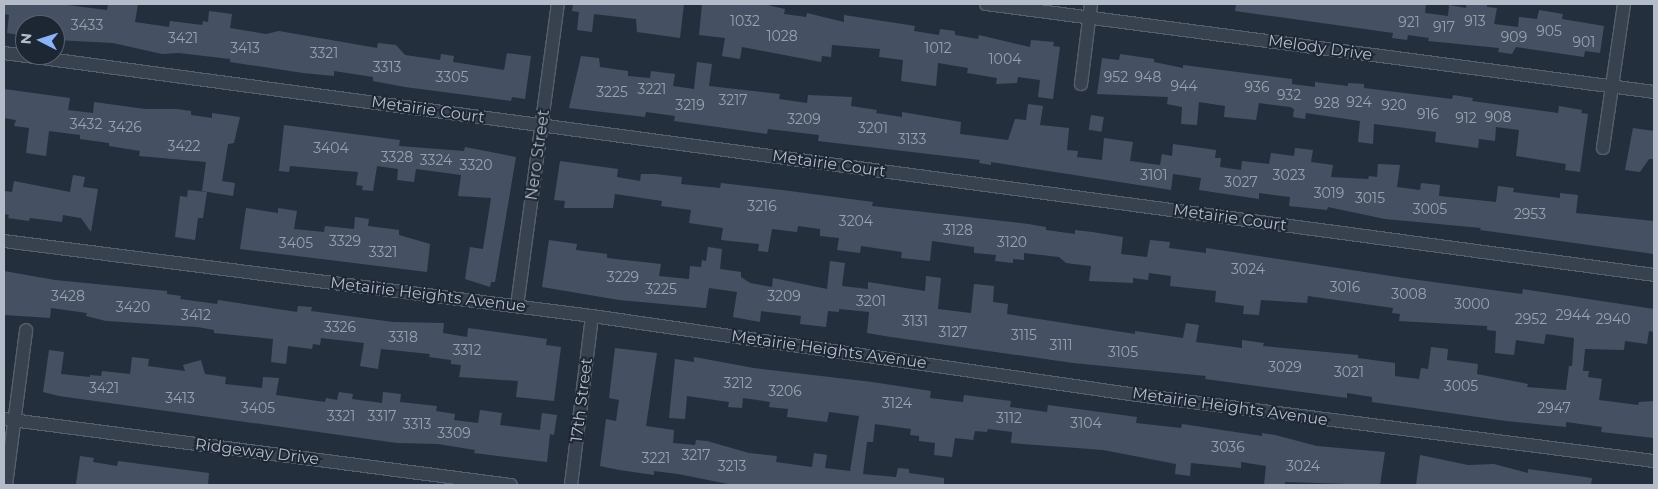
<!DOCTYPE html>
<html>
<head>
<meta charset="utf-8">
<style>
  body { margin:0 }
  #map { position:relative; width:1658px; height:489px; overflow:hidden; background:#242f3e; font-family:Montserrat,sans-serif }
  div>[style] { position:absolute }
  .building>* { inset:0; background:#455162; transform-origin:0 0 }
  .roads { filter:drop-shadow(1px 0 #565f6c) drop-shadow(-1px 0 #565f6c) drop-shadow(0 1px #565f6c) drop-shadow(0 -1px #565f6c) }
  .minor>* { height:12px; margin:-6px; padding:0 6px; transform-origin:6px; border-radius:6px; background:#38414e }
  span { translate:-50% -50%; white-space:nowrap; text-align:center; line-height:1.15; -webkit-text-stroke:4px #1d2633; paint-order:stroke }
  .number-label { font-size:14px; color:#98a1af }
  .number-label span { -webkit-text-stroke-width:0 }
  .street-label { font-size:16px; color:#b4bcc9 }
  .frame { position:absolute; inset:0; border:5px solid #b4bcc9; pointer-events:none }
  .north { position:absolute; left:15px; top:15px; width:50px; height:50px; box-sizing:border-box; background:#1d2633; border:1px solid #59626f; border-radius:50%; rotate:275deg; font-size:14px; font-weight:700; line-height:20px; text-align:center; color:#b4bcc9 }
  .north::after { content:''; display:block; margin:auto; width:18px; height:22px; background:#8ab4f8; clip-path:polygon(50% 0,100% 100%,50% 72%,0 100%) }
</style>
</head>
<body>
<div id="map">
  <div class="building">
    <div style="clip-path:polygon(4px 4px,59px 4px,107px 10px,108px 4px,138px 4px,135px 22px,169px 27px,170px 21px,202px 25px,203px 21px,208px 22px,209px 11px,232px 14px,230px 28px,266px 34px,279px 31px,377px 48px,378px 43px,396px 45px,405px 55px,440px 60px,441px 54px,454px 56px,453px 62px,504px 70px,507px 53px,531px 56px,525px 99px,512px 97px,511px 101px,405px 87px,373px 81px,373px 77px,334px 71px,334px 76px,303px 73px,230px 62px,230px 59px,179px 53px,162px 54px,113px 43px,55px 40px,55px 25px,25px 25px,25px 36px,7px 33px,9px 15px,4px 14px)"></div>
    <div style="clip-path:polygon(573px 4px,684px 4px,680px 38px,637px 32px,636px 19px,594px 14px,592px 32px,577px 30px,579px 12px,572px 11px)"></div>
    <div style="clip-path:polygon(702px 4px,763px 4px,785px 9px,784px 14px,806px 17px,807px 13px,844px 22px,844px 15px,857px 17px,915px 26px,914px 31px,939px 35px,940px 29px,955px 31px,955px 35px,978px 39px,979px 35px,1030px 47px,1031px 40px,1054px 42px,1053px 46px,1060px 47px,1053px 99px,1038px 97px,1040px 80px,1018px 77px,1017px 83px,996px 84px,997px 78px,967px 73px,968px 68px,938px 63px,936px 86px,901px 81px,903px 60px,879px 57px,880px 49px,832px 45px,831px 57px,822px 56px,821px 62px,742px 47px,740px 59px,722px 56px,725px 38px,699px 35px)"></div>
    <div style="clip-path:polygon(1236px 4px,1426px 4px,1425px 13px,1448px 16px,1449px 5px,1466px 8px,1466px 4px,1487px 4px,1487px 7px,1497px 8px,1494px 24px,1518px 27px,1519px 17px,1537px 19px,1539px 10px,1563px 14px,1562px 19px,1604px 26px,1600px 53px,1585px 51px,1584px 57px,1516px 47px,1512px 54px,1498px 52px,1499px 48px,1428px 41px,1429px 38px,1408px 35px,1407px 40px,1392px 38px,1393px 33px,1235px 11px)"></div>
    <div style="clip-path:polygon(1120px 54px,1154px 59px,1154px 62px,1183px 68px,1183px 65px,1292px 79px,1292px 84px,1315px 87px,1315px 82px,1348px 86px,1348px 83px,1364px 84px,1364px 88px,1452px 99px,1453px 95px,1473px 98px,1472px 101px,1558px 113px,1559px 106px,1582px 110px,1581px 113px,1588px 114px,1580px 172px,1565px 170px,1566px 164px,1516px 156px,1519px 130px,1496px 127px,1495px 141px,1479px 139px,1478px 148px,1435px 142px,1436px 132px,1374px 124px,1373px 144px,1358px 142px,1360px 121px,1306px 113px,1305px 119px,1293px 117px,1294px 109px,1290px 107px,1259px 103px,1256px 120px,1224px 117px,1225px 106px,1199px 102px,1197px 125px,1181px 124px,1182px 107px,1167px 104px,1168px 97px,1097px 94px,1102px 58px,1119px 60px)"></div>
    <div style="clip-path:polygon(581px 56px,599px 58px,600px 67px,628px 71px,628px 76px,650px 78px,651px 71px,675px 74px,673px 86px,694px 89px,697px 62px,712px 64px,709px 86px,780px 94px,779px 99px,807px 103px,808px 95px,852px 97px,851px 106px,877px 110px,876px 113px,902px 117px,902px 112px,961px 122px,960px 134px,1008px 140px,1015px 119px,1026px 120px,1028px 104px,1043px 106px,1040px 125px,1069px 128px,1067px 150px,1078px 151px,1077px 157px,1102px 160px,1104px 138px,1133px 142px,1130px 161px,1160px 165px,1162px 154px,1172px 156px,1173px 144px,1216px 150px,1215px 158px,1221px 158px,1220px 167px,1241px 170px,1242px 161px,1269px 164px,1271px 153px,1294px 156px,1295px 148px,1313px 150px,1311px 162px,1333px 165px,1331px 177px,1368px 179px,1369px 176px,1377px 177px,1378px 164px,1400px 165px,1397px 187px,1420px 190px,1421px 183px,1440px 185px,1439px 196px,1496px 202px,1498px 186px,1514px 188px,1513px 192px,1560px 198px,1560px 193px,1578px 195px,1576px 213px,1654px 221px,1654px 254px,1480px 230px,1481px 228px,1385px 219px,1328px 207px,1327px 210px,1289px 206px,1290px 197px,1259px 193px,1259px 199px,1199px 190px,1201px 178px,1173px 174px,1171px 190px,991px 162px,991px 165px,979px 163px,980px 160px,818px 141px,819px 135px,768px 129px,767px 134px,674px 121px,675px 116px,646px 112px,645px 117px,569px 108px)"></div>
    <div style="clip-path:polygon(4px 89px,70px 98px,68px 110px,93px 113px,94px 102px,145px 109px,177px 109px,191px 111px,191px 115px,212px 118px,212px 113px,240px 117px,234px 143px,228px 144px,222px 181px,235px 183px,233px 196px,202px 191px,206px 162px,139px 156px,140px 151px,109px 146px,109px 143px,80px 139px,80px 135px,49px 131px,46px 156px,26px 153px,29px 128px,14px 126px,16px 120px,4px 118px)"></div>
    <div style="left:1091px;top:115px;width:13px;height:15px;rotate:9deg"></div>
    <div style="clip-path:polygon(284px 125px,400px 140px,399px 146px,464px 151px,465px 147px,516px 157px,495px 282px,491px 282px,490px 287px,465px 279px,470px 247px,483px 249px,491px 198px,458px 196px,461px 175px,416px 169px,414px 182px,397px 180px,398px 169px,377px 166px,373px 191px,362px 190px,363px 186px,356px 185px,358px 172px,290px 166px,289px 172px,279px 171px)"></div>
    <div style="clip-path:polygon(1633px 128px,1654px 131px,1654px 159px,1649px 159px,1640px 172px,1625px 170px)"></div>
    <div style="clip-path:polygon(560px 161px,618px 169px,617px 177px,640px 181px,641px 174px,655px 174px,682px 177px,681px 184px,720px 188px,721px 183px,782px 190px,873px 202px,872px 206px,1028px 224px,1046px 227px,1046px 230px,1075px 234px,1075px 230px,1092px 232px,1123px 237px,1121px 254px,1147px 257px,1150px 240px,1170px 242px,1169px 248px,1206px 253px,1206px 248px,1411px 279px,1522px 294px,1523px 289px,1654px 309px,1654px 332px,1649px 331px,1647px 344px,1625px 341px,1624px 350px,1585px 349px,1583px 371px,1589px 371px,1588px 377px,1602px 379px,1599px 400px,1638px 405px,1639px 402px,1654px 401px,1654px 438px,1601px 432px,1602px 427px,1566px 422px,1566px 427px,1506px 421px,1372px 402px,1372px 397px,1347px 393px,1347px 398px,1205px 379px,1206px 376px,1073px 363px,891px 337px,867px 333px,869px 312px,839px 309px,839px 312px,828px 311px,826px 327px,800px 324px,801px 316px,761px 311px,760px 322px,733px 317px,737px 292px,709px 288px,706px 308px,619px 300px,542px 287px,549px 240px,577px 244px,576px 250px,607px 254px,607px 258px,661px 264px,659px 276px,689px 279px,690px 266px,701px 267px,702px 260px,706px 261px,708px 247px,722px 249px,720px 269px,741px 272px,741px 277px,750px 283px,772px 287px,773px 278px,827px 289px,830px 261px,845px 263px,842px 286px,868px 289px,868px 282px,925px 291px,926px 276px,941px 278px,938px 309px,971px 313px,974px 284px,994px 286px,993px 302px,1008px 304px,1007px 314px,1135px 334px,1135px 331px,1183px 338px,1186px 323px,1199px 325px,1196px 342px,1242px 348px,1242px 340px,1264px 343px,1263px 346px,1358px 355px,1358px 358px,1395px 363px,1395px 376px,1419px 379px,1421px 368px,1428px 369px,1431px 347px,1448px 349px,1447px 360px,1478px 364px,1477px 374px,1528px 384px,1527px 387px,1566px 390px,1569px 366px,1572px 366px,1574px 338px,1546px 334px,1544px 344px,1516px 340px,1514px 355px,1495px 353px,1496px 331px,1487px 330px,1487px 326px,1399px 321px,1400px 314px,1392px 313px,1393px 308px,1308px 296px,1307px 303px,1261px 300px,1259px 315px,1243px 314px,1244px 306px,1215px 302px,1216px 291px,1170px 286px,1171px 276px,1149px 273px,1148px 280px,1133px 278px,1133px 283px,1089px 281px,1091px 266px,1066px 263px,1059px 257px,1024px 253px,1024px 260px,1013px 259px,1013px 263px,995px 261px,996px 255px,974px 253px,974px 247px,932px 241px,930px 261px,901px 258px,902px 252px,861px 246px,860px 253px,837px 250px,839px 238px,820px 236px,820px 229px,798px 226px,797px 232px,772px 229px,768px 252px,758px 251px,759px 244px,721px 240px,723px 228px,689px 223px,691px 210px,661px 206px,662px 201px,615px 194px,613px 208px,564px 208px,565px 201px,554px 200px)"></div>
    <div style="clip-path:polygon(73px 175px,85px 177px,83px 187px,98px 189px,91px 232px,81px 218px,63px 215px,62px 222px,30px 218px,29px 221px,8px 218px,9px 215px,4px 214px,5px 191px,12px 192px,14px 181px,70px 192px)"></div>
    <div style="clip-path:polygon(188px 190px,207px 192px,203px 218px,198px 218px,195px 240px,175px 237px,180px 196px,187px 197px)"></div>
    <div style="clip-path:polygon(246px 208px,278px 213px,278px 208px,297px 211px,294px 229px,324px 232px,325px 226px,354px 229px,355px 217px,369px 219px,368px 226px,399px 230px,399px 235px,430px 244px,427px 272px,240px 249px)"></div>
    <div style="clip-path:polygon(4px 271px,55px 280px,167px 291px,167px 294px,181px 296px,180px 299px,217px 304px,218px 300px,297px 312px,298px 306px,312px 307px,311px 311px,393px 322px,444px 323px,443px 333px,467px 337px,468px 328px,547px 339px,546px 345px,561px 347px,554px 401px,516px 397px,518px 381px,459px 377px,461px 365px,451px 364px,451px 360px,429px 357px,430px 354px,381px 349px,378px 369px,360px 366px,364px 343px,321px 338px,320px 345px,313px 344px,312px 349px,288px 346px,286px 364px,271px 362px,273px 339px,214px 333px,214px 330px,197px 327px,106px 321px,86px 316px,87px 313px,51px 308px,50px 318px,4px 315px)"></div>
    <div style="clip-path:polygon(615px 348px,657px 353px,646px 426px,674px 430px,673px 443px,695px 445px,696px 440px,707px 441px,749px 453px,777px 456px,776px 462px,812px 467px,814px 453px,827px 455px,825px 468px,850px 471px,859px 416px,829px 412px,827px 422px,787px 417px,788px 409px,769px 407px,770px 402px,743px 398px,742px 408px,728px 407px,729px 402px,687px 396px,685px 419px,669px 418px,675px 359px,694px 362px,694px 357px,754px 368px,872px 382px,931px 391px,930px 398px,963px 402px,964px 395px,1011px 401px,1010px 407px,1047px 412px,1048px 405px,1137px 417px,1136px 423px,1181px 428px,1182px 424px,1262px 436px,1262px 433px,1275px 435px,1317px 446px,1385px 452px,1380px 485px,1285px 482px,1285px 485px,1264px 485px,1266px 466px,1241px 462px,1241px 468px,1191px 463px,1190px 476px,1175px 474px,1176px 464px,1103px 450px,1011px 443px,1012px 432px,988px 429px,987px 432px,975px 431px,973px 440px,955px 438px,952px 457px,934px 455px,935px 443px,919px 441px,919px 436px,910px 435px,911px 429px,875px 424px,873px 442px,867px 442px,863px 474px,896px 477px,898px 468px,909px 469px,909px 473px,944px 478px,944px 485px,733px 485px,678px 474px,654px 471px,654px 475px,619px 470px,600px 466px,606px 419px,616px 421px,619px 400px,609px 398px)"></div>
    <div style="clip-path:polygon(49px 350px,64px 352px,61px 374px,90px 377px,90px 375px,101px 376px,102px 371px,130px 374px,132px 357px,149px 359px,148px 366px,185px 371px,183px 365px,201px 360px,205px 374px,226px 377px,225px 384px,262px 388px,263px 377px,279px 378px,276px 395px,325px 402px,326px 398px,337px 400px,339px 392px,353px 394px,352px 399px,382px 403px,383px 392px,401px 394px,400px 402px,437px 406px,436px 411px,455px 414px,454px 420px,478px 423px,480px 410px,502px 413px,500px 425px,540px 430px,542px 413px,557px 415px,554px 435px,550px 434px,547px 462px,474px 453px,475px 450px,438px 444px,397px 443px,59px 396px,43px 392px)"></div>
    <div style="clip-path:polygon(1420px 455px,1468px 465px,1494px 464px,1528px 473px,1528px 469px,1592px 478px,1591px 485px,1416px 485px)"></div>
    <div style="clip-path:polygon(80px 456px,94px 458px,93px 462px,117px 466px,118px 461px,209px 473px,208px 485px,76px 484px)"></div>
  </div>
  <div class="roads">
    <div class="minor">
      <div style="left:986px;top:4px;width:674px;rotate:7.5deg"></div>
      <div style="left:4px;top:53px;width:1665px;rotate:7.66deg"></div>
      <div style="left:1081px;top:84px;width:81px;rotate:-82.9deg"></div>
      <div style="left:1603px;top:148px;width:146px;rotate:-81.7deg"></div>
      <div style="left:4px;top:241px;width:593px;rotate:7.27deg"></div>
      <div style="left:592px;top:316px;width:551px;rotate:8.25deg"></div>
      <div style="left:1137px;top:395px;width:521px;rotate:7.28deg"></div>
      <div style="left:517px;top:306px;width:305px;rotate:-82.3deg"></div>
      <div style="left:4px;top:419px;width:511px;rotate:7.42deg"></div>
      <div style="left:6px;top:485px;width:156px;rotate:-82.6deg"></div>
      <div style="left:571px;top:485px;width:170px;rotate:-82.9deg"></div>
    </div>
  </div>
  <div class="number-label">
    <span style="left:745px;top:21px">1032</span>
    <span style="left:1475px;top:21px">913</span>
    <span style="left:1409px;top:22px">921</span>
    <span style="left:87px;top:25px">3433</span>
    <span style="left:1444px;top:27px">917</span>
    <span style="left:1549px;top:31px">905</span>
    <span style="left:782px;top:36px">1028</span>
    <span style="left:1514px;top:37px">909</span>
    <span style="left:183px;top:38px">3421</span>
    <span style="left:1584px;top:42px">901</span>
    <span style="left:245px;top:48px">3413</span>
    <span style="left:938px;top:48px">1012</span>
    <span style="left:324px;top:53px">3321</span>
    <span style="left:1005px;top:59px">1004</span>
    <span style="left:387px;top:67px">3313</span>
    <span style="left:452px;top:77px">3305</span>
    <span style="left:1116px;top:77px">952</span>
    <span style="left:1148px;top:77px">948</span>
    <span style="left:1184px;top:86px">944</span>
    <span style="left:1257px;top:87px">936</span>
    <span style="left:652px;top:89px">3221</span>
    <span style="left:612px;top:92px">3225</span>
    <span style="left:1289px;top:95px">932</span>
    <span style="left:733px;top:100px">3217</span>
    <span style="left:1359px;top:102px">924</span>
    <span style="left:1327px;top:103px">928</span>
    <span style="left:690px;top:105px">3219</span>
    <span style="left:1394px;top:105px">920</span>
    <span style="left:1428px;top:114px">916</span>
    <span style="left:1498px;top:117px">908</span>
    <span style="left:1466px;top:118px">912</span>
    <span style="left:804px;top:119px">3209</span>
    <span style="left:86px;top:124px">3432</span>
    <span style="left:125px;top:127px">3426</span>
    <span style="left:873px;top:128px">3201</span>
    <span style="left:912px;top:139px">3133</span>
    <span style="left:184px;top:146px">3422</span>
    <span style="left:331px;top:148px">3404</span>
    <span style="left:397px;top:157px">3328</span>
    <span style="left:436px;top:160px">3324</span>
    <span style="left:476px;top:165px">3320</span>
    <span style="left:1154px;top:175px">3101</span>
    <span style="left:1289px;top:175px">3023</span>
    <span style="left:1241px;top:182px">3027</span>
    <span style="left:1329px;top:193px">3019</span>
    <span style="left:1370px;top:198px">3015</span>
    <span style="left:762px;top:206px">3216</span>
    <span style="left:1430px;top:209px">3005</span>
    <span style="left:1530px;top:214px">2953</span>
    <span style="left:856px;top:221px">3204</span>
    <span style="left:958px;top:230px">3128</span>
    <span style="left:345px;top:241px">3329</span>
    <span style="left:1012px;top:242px">3120</span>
    <span style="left:296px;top:243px">3405</span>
    <span style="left:383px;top:252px">3321</span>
    <span style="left:1248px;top:269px">3024</span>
    <span style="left:623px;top:277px">3229</span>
    <span style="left:1345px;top:287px">3016</span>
    <span style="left:661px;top:289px">3225</span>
    <span style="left:1409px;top:294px">3008</span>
    <span style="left:68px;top:296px">3428</span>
    <span style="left:784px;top:296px">3209</span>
    <span style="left:871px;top:301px">3201</span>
    <span style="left:1472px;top:304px">3000</span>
    <span style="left:133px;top:307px">3420</span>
    <span style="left:196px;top:315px">3412</span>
    <span style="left:1573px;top:315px">2944</span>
    <span style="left:1531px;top:319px">2952</span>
    <span style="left:1613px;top:319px">2940</span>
    <span style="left:915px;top:321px">3131</span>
    <span style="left:340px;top:327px">3326</span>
    <span style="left:953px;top:332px">3127</span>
    <span style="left:1024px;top:335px">3115</span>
    <span style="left:403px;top:337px">3318</span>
    <span style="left:1061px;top:345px">3111</span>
    <span style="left:467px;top:350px">3312</span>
    <span style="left:1123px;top:352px">3105</span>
    <span style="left:1285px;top:367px">3029</span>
    <span style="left:1349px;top:372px">3021</span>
    <span style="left:738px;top:383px">3212</span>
    <span style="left:1461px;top:386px">3005</span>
    <span style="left:104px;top:388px">3421</span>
    <span style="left:785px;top:391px">3206</span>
    <span style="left:180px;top:398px">3413</span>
    <span style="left:897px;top:403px">3124</span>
    <span style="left:258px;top:408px">3405</span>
    <span style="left:1554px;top:408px">2947</span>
    <span style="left:341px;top:416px">3321</span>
    <span style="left:382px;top:416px">3317</span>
    <span style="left:1009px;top:418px">3112</span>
    <span style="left:1086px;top:423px">3104</span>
    <span style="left:417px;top:424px">3313</span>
    <span style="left:454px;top:433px">3309</span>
    <span style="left:1228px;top:447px">3036</span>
    <span style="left:696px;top:455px">3217</span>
    <span style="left:656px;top:458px">3221</span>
    <span style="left:732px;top:466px">3213</span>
    <span style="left:1303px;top:466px">3024</span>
  </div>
  <div class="street-label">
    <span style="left:1320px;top:48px;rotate:8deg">Melody Drive</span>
    <span style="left:428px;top:110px;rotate:8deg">Metairie Court</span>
    <span style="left:538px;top:155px;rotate:-82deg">Nero Street</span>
    <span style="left:829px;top:164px;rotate:8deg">Metairie Court</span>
    <span style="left:1230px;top:218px;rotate:8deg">Metairie Court</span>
    <span style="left:428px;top:295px;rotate:7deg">Metairie Heights Avenue</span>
    <span style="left:829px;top:350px;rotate:8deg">Metairie Heights Avenue</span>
    <span style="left:582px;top:400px;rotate:-83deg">17th Street</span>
    <span style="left:1230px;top:407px;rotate:8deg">Metairie Heights Avenue</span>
    <span style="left:257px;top:452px;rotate:7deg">Ridgeway Drive</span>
  </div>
  <div class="frame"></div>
  <div class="north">N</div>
</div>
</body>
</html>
